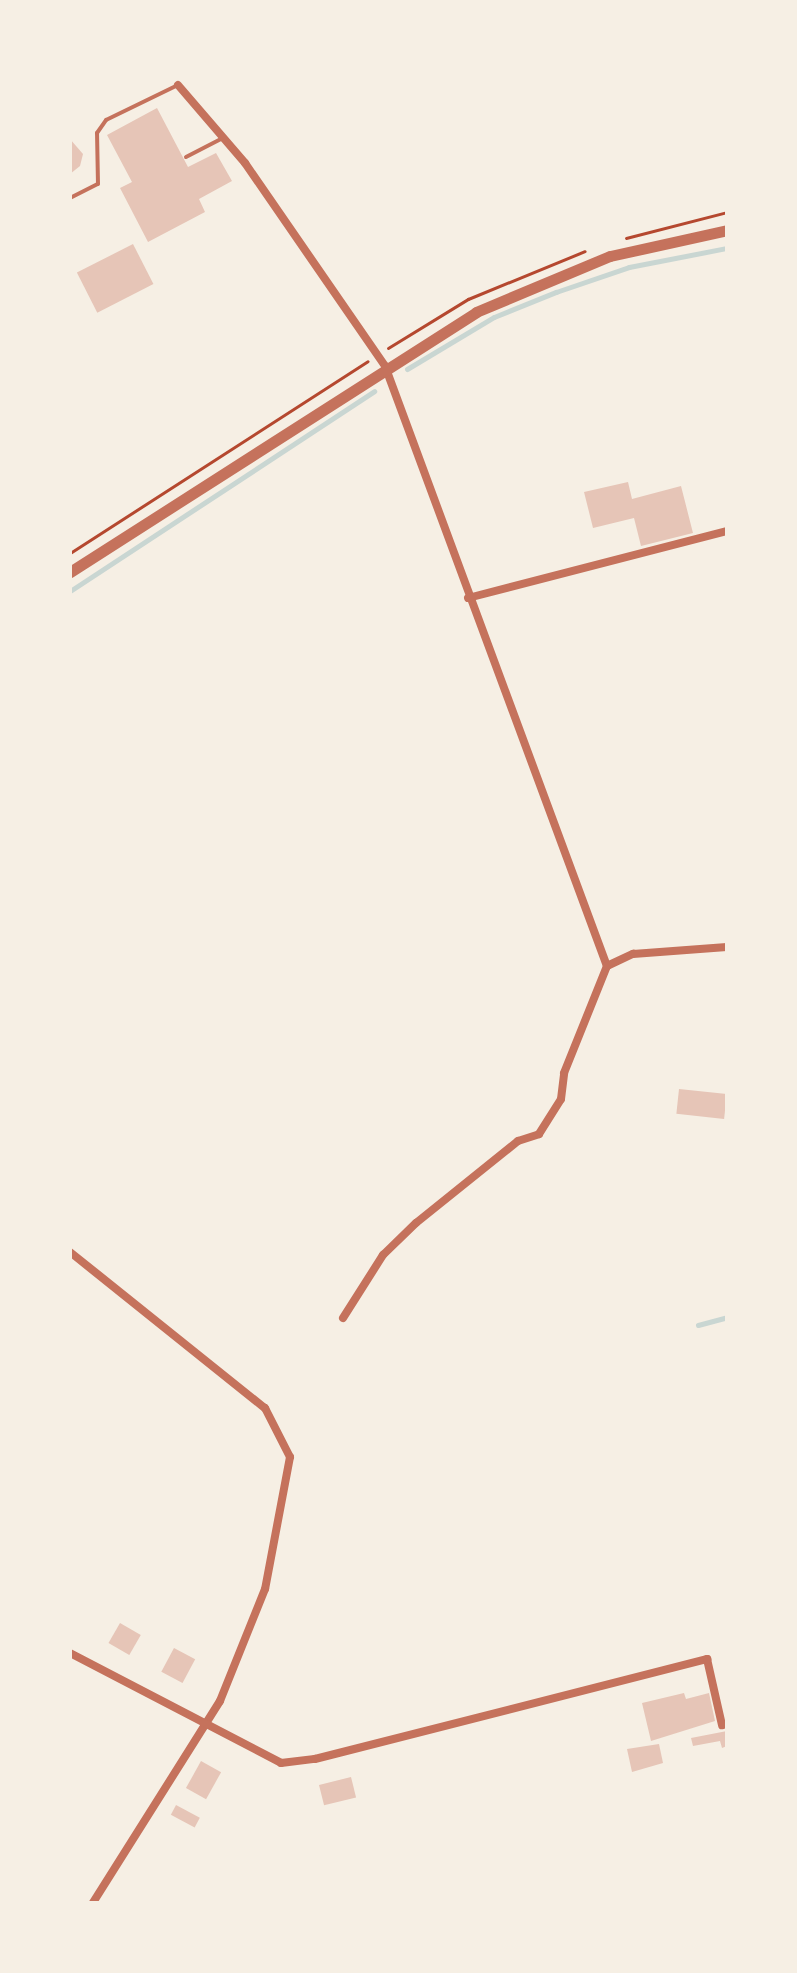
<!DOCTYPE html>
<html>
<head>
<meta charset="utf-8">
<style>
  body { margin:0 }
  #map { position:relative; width:797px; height:1973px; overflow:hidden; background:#f6efe4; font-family:Quicksand,sans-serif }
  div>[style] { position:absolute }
  .stream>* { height:5px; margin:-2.5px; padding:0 2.5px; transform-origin:2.5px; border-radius:2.5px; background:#c9d6d2 }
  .building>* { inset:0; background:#e6c5b7; transform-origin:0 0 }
  .path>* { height:3px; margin:-1.5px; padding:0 1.5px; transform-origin:1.5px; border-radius:1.5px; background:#b5482f }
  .service>* { height:4px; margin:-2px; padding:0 2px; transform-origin:2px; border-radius:2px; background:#c5725c }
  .minor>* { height:8px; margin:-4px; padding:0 4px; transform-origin:4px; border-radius:4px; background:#c5725c }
  .tertiary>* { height:11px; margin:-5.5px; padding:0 5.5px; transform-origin:5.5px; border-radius:5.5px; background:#c5725c }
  span { translate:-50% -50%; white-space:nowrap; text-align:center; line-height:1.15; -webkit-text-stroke:8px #f6efe4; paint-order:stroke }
  .frame { position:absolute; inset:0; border:72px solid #f6efe4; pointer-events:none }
</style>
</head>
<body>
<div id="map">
  <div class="stream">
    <div style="left:407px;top:369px;width:101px;rotate:-30.9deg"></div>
    <div style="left:494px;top:317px;width:67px;rotate:-22deg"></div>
    <div style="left:556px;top:292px;width:77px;rotate:-18.9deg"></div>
    <div style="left:629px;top:267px;width:100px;rotate:-11deg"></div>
    <div style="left:70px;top:591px;width:364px;rotate:-33.3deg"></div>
    <div style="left:698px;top:1325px;width:30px;rotate:-15deg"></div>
  </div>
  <div class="building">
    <div style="clip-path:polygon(157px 108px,188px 167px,216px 153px,232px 181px,199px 199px,205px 212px,148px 242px,120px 188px,132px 182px,107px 135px)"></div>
    <div style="clip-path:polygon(70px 139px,83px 154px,80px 166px,70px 174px)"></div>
    <div style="left:133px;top:244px;width:45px;height:63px;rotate:63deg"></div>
    <div style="clip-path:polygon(628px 482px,632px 499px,681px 486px,693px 533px,641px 546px,634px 518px,593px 528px,584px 492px)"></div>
    <div style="left:679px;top:1089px;width:48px;height:25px;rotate:6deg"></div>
    <div style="left:120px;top:1623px;width:24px;height:23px;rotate:30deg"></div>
    <div style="left:174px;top:1648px;width:24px;height:27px;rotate:28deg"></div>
    <div style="clip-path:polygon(684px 1693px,686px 1699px,709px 1693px,715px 1721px,651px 1741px,642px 1703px)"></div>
    <div style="clip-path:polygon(727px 1731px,727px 1746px,722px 1748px,720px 1741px,693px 1746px,691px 1738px)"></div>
    <div style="clip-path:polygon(659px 1744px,663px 1763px,632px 1772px,627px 1749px)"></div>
    <div style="left:201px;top:1761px;width:23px;height:31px;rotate:29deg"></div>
    <div style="left:351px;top:1777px;width:21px;height:33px;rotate:76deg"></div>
    <div style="left:176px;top:1805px;width:27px;height:11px;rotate:28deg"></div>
  </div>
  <div class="path">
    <div style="left:626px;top:238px;width:104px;rotate:-14.4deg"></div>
    <div style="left:388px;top:348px;width:94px;rotate:-31.5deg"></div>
    <div style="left:468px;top:299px;width:126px;rotate:-22.3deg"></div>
    <div style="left:70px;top:553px;width:354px;rotate:-32.8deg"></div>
  </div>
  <div class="service">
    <div style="left:186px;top:157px;width:42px;rotate:-27.2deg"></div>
    <div style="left:70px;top:198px;width:31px;rotate:-27deg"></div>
    <div style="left:98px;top:184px;width:51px;rotate:-91.1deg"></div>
    <div style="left:97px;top:133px;width:16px;rotate:-55deg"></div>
    <div style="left:106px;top:120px;width:80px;rotate:-25.9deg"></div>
  </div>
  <div class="minor">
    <div style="left:178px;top:85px;width:103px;rotate:49.3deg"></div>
    <div style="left:245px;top:163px;width:247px;rotate:55.4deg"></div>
    <div style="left:385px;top:366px;width:640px;rotate:69.7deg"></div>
    <div style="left:468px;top:598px;width:268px;rotate:-14.5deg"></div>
    <div style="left:70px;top:1252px;width:250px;rotate:38.7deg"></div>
    <div style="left:265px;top:1408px;width:55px;rotate:63deg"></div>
    <div style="left:290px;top:1457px;width:134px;rotate:100.7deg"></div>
    <div style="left:265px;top:1589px;width:121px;rotate:111.9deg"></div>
    <div style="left:220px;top:1701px;width:239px;rotate:122.2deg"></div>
    <div style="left:343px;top:1318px;width:75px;rotate:-57.6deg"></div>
    <div style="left:383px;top:1255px;width:46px;rotate:-44.1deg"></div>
    <div style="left:416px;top:1223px;width:131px;rotate:-38.8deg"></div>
    <div style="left:518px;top:1141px;width:22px;rotate:-18deg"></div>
    <div style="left:539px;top:1134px;width:41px;rotate:-57.8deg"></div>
    <div style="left:561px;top:1099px;width:26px;rotate:-83deg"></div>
    <div style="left:564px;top:1073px;width:115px;rotate:-68.1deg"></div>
    <div style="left:607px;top:966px;width:29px;rotate:-25deg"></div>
    <div style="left:633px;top:954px;width:94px;rotate:-4.3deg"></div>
    <div style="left:70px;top:1653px;width:238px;rotate:27.5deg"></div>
    <div style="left:281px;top:1763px;width:34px;rotate:-7deg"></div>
    <div style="left:315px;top:1759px;width:405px;rotate:-14.3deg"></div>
    <div style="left:707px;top:1659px;width:68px;rotate:77.2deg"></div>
  </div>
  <div class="tertiary">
    <div style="left:70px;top:572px;width:482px;rotate:-32.6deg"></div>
    <div style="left:476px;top:312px;width:145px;rotate:-22.7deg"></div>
    <div style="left:610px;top:256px;width:120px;rotate:-12.5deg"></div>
  </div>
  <div class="frame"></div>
</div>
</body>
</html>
